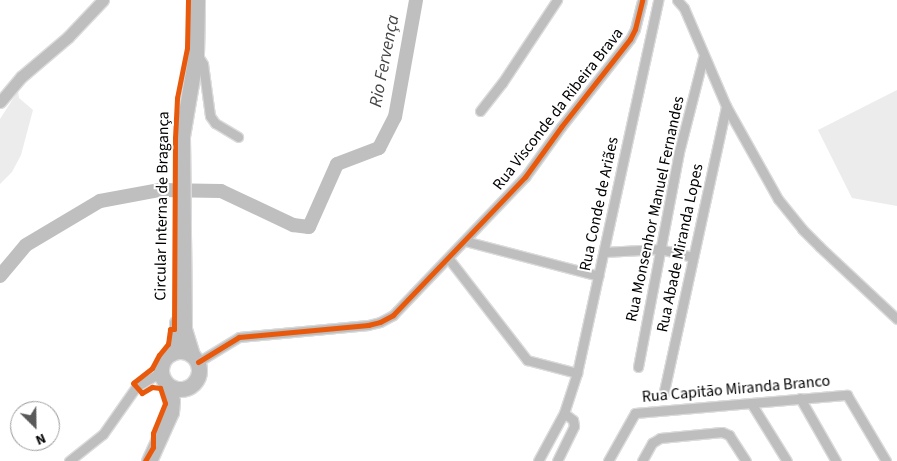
<!DOCTYPE html>
<html>
<head>
<meta charset="utf-8">
<style>
  body { margin:0 }
  #map { position:relative; width:897px; height:461px; overflow:hidden; background:#fff; font-family:"Source Sans 3",sans-serif }
  div>[style] { position:absolute }
  .green>* { inset:0; background:#ececec }
  .river>* { height:14px; margin:-7px; padding:0 7px; transform-origin:7px; border-radius:7px; background:#bfbfbf }
  .roads { filter:drop-shadow(1px 0 #dbdbdb) drop-shadow(-1px 0 #dbdbdb) drop-shadow(0 1px #dbdbdb) drop-shadow(0 -1px #dbdbdb) }
  .minor>* { height:9px; margin:-4.5px; padding:0 4.5px; transform-origin:4.5px; border-radius:4.5px; background:#bebebe }
  .tertiary>* { height:11px; margin:-5.5px; padding:0 5.5px; transform-origin:5.5px; border-radius:5.5px; background:#bebebe }
  .primary>* { height:15px; margin:-7.5px; padding:0 7.5px; transform-origin:7.5px; border-radius:7.5px; background:#bebebe }
  .primary>.ring { margin:-7.5px; padding:0; box-sizing:content-box; background:none; border:15px solid #bebebe; border-radius:50% }
  .cycleway>* { height:5px; margin:-2.5px; padding:0 2.5px; transform-origin:2.5px; border-radius:2.5px; background:#e8590c }
  span { translate:-50% -50%; white-space:nowrap; text-align:center; line-height:1.15; -webkit-text-stroke:4px #fff; paint-order:stroke }
  .street-label { font-size:16px; color:#000 }
  .water-label { font-size:18px; color:#444; font-style:italic }
  .north { position:absolute; left:10px; top:401px; width:50px; height:50px; box-sizing:border-box; background:#fff; border:1px solid #999; border-radius:50%; rotate:157deg; font-size:14px; font-weight:700; line-height:20px; text-align:center; color:#000 }
  .north::after { content:''; display:block; margin:auto; width:18px; height:22px; background:#595959; clip-path:polygon(50% 0,100% 100%,50% 72%,0 100%) }
</style>
</head>
<body>
<div id="map">
  <div class="green">
    <div style="clip-path:polygon(897px 90px,897px 206px,852px 198px,818px 130px)"></div>
    <div style="clip-path:polygon(18px 91px,19px 98px,33px 110px,21px 155px,12px 172px,0 184px,0 119px)"></div>
  </div>
  <div class="river">
    <div style="left:0;top:276px;width:40px;rotate:-50deg"></div>
    <div style="left:26px;top:245px;width:86px;rotate:-30.7deg"></div>
    <div style="left:100px;top:201px;width:61px;rotate:-10.4deg"></div>
    <div style="left:160px;top:190px;width:61px;rotate:0.9deg"></div>
    <div style="left:221px;top:191px;width:80px;rotate:25.3deg"></div>
    <div style="left:293px;top:225px;width:16px;rotate:7deg"></div>
    <div style="left:309px;top:227px;width:69px;rotate:-66deg"></div>
    <div style="left:337px;top:164px;width:45px;rotate:-20.9deg"></div>
    <div style="left:379px;top:148px;width:35px;rotate:-63deg"></div>
    <div style="left:395px;top:117px;width:119px;rotate:-79.8deg"></div>
  </div>
  <div class="roads">
    <div class="minor">
      <div style="left:677px;top:0;width:11px;rotate:49deg"></div>
      <div style="left:684px;top:8px;width:107px;rotate:66.8deg"></div>
      <div style="left:726px;top:106px;width:107px;rotate:60.8deg"></div>
      <div style="left:778px;top:199px;width:38px;rotate:51deg"></div>
      <div style="left:802px;top:229px;width:25px;rotate:45deg"></div>
      <div style="left:820px;top:247px;width:105px;rotate:43.1deg"></div>
      <div style="left:197px;top:54px;width:12px;rotate:59deg"></div>
      <div style="left:203px;top:64px;width:52px;rotate:82.3deg"></div>
      <div style="left:210px;top:116px;width:9px;rotate:54deg"></div>
      <div style="left:215px;top:123px;width:27px;rotate:31deg"></div>
      <div style="left:480px;top:111px;width:36px;rotate:-52deg"></div>
      <div style="left:502px;top:83px;width:100px;rotate:-56.5deg"></div>
      <div style="left:465px;top:241px;width:138px;rotate:14.6deg"></div>
      <div style="left:604px;top:252px;width:56px;rotate:-3.1deg"></div>
      <div style="left:660px;top:249px;width:34px;rotate:14deg"></div>
      <div style="left:449px;top:259px;width:128px;rotate:52.3deg"></div>
      <div style="left:527px;top:360px;width:52px;rotate:14.6deg"></div>
      <div style="left:198px;top:362px;width:48px;rotate:-31.4deg"></div>
      <div style="left:239px;top:337px;width:130px;rotate:-5.3deg"></div>
      <div style="left:368px;top:325px;width:12px;rotate:-14deg"></div>
      <div style="left:380px;top:322px;width:15px;rotate:-28deg"></div>
      <div style="left:393px;top:315px;width:191px;rotate:-46.3deg"></div>
      <div style="left:525px;top:177px;width:62px;rotate:-54.2deg"></div>
      <div style="left:561px;top:127px;width:112px;rotate:-51.9deg"></div>
      <div style="left:630px;top:39px;width:11px;rotate:-63deg"></div>
      <div style="left:635px;top:29px;width:30px;rotate:-76deg"></div>
      <div style="left:638px;top:367px;width:219px;rotate:-79.2deg"></div>
      <div style="left:679px;top:152px;width:97px;rotate:-75.7deg"></div>
      <div style="left:663px;top:396px;width:297px;rotate:-77.7deg"></div>
      <div style="left:800px;top:398px;width:73px;rotate:60.3deg"></div>
      <div style="left:751px;top:403px;width:68px;rotate:58.2deg"></div>
      <div style="left:69px;top:461px;width:43px;rotate:-38.5deg"></div>
      <div style="left:103px;top:434px;width:57px;rotate:-54.9deg"></div>
      <div style="left:136px;top:387px;width:29px;rotate:-31deg"></div>
      <div style="left:538px;top:461px;width:55px;rotate:-61.6deg"></div>
      <div style="left:564px;top:413px;width:42px;rotate:-72deg"></div>
      <div style="left:577px;top:373px;width:382px;rotate:-77.7deg"></div>
      <div style="left:557px;top:461px;width:39px;rotate:-64deg"></div>
      <div style="left:574px;top:426px;width:6px;rotate:-99deg"></div>
      <div style="left:573px;top:420px;width:11px;rotate:-142deg"></div>
      <div style="left:608px;top:461px;width:55px;rotate:-60.6deg"></div>
      <div style="left:635px;top:413px;width:213px;rotate:-4.9deg"></div>
      <div style="left:847px;top:395px;width:77px;rotate:59.4deg"></div>
      <div style="left:642px;top:461px;width:21px;rotate:-61deg"></div>
      <div style="left:652px;top:443px;width:9px;rotate:-32deg"></div>
      <div style="left:660px;top:438px;width:62px;rotate:-5.5deg"></div>
      <div style="left:722px;top:432px;width:8px;rotate:23deg"></div>
      <div style="left:729px;top:435px;width:31px;rotate:57deg"></div>
    </div>
    <div class="tertiary">
      <div style="left:0;top:102px;width:33px;rotate:-50deg"></div>
      <div style="left:21px;top:77px;width:62px;rotate:-40.4deg"></div>
      <div style="left:68px;top:37px;width:51px;rotate:-46.6deg"></div>
    </div>
    <div class="primary">
      <div class="ring" style="left:161px;top:351px;width:23px;height:23px"></div>
      <div style="left:172px;top:353px;width:18px;rotate:-74deg"></div>
      <div style="left:177px;top:336px;width:13px;rotate:-90deg"></div>
      <div style="left:192px;top:355px;width:27px;rotate:-107deg"></div>
      <div style="left:184px;top:329px;width:193px;rotate:-90.6deg"></div>
      <div style="left:182px;top:136px;width:83px;rotate:-80.3deg"></div>
      <div style="left:196px;top:54px;width:54px;rotate:-88.9deg"></div>
      <div style="left:149px;top:461px;width:54px;rotate:-65.8deg"></div>
      <div style="left:171px;top:412px;width:11px;rotate:-85deg"></div>
      <div style="left:172px;top:401px;width:15px;rotate:-101deg"></div>
    </div>
  </div>
  <div class="cycleway">
    <div style="left:198px;top:362px;width:48px;rotate:-31.4deg"></div>
    <div style="left:239px;top:337px;width:130px;rotate:-5.3deg"></div>
    <div style="left:368px;top:325px;width:12px;rotate:-14deg"></div>
    <div style="left:380px;top:322px;width:15px;rotate:-28deg"></div>
    <div style="left:393px;top:315px;width:191px;rotate:-46.3deg"></div>
    <div style="left:525px;top:177px;width:62px;rotate:-54.2deg"></div>
    <div style="left:561px;top:127px;width:112px;rotate:-51.9deg"></div>
    <div style="left:630px;top:39px;width:11px;rotate:-63deg"></div>
    <div style="left:635px;top:29px;width:30px;rotate:-76deg"></div>
    <div style="left:145px;top:461px;width:16px;rotate:-60deg"></div>
    <div style="left:153px;top:447px;width:14px;rotate:-90deg"></div>
    <div style="left:153px;top:433px;width:32px;rotate:-68deg"></div>
    <div style="left:165px;top:403px;width:16px;rotate:-108deg"></div>
    <div style="left:160px;top:388px;width:8px;rotate:-173deg"></div>
    <div style="left:152px;top:387px;width:12px;rotate:149deg"></div>
    <div style="left:142px;top:393px;width:13px;rotate:-132deg"></div>
    <div style="left:133px;top:383px;width:24px;rotate:-38deg"></div>
    <div style="left:152px;top:368px;width:15px;rotate:-62deg"></div>
    <div style="left:159px;top:355px;width:14px;rotate:-51deg"></div>
    <div style="left:168px;top:344px;width:15px;rotate:-82deg"></div>
    <div style="left:170px;top:329px;width:4px"></div>
    <div style="left:174px;top:329px;width:191px;rotate:-89.7deg"></div>
    <div style="left:175px;top:138px;width:40px;rotate:-87.1deg"></div>
    <div style="left:177px;top:98px;width:51px;rotate:-78.7deg"></div>
    <div style="left:187px;top:48px;width:48px;rotate:-88.8deg"></div>
  </div>
  <div class="street-label">
    <span style="left:558px;top:109px;rotate:-52deg">Rua Visconde da Ribeira Brava</span>
    <span style="left:599px;top:204px;rotate:-78deg">Rua Conde de Ariães</span>
    <span style="left:162px;top:206px;rotate:-89deg">Circular Interna de Bragança</span>
    <span style="left:655px;top:209px;rotate:-78deg">Rua Monsenhor Manuel Fernandes</span>
    <span style="left:680px;top:248px;rotate:-78deg">Rua Abade Miranda Lopes</span>
    <span style="left:736px;top:389px;rotate:-5deg">Rua Capitão Miranda Branco</span>
  </div>
  <div class="water-label">
    <span style="left:385px;top:61px;rotate:-79deg">Rio Fervença</span>
  </div>
  <div class="north">N</div>
</div>
</body>
</html>
